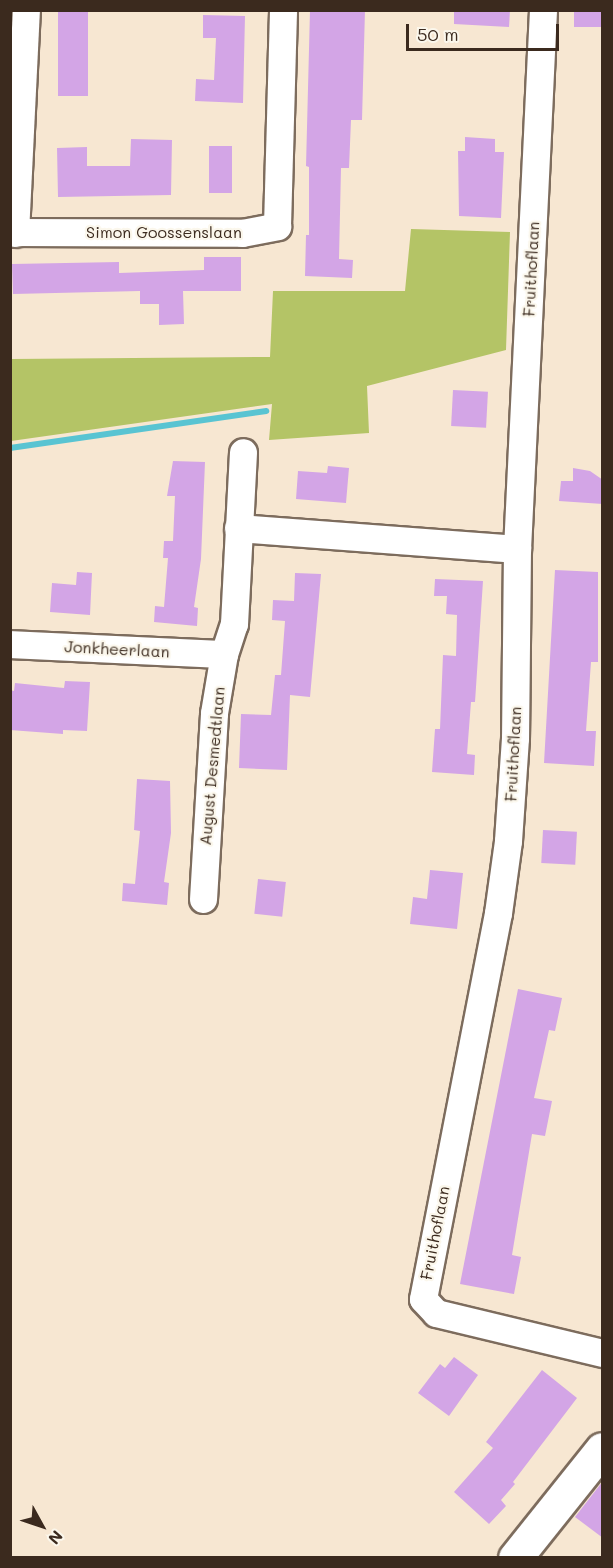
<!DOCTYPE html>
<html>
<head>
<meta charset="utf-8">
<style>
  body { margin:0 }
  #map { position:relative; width:613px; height:1568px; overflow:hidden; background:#f7e7d2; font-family:Mali,sans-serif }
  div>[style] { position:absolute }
  .green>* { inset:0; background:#b4c466 }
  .stream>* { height:6px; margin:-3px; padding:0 3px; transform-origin:3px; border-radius:3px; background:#59c4d2 }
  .building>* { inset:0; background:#d3a5e6; transform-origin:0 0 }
  .roads { filter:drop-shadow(2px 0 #7d6c5d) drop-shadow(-2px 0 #7d6c5d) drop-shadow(0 2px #7d6c5d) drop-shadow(0 -2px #7d6c5d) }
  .minor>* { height:27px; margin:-13.5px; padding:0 13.5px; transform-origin:13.5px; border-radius:13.5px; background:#fff }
  .major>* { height:33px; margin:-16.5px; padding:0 16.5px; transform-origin:16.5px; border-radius:16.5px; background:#fff }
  span { translate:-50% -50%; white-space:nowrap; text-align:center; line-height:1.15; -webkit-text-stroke:4.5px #fbf7ec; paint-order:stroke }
  .street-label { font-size:16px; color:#3b2a1e }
  .frame { position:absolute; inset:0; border:12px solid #3b2a1e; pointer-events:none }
  .north { position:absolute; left:12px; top:1496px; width:60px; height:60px; -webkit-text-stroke:4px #fbf7ec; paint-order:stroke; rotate:130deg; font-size:16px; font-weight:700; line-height:24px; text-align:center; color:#3b2a1e }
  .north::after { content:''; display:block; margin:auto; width:21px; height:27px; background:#3b2a1e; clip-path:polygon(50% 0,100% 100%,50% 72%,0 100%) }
  .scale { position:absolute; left:406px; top:24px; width:153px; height:27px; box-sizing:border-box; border:3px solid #3b2a1e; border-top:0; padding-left:8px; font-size:18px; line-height:21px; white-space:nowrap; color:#3b2a1e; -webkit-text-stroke:4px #fbf7ec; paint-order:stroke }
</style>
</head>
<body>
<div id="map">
  <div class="green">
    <div style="clip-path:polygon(411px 229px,510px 232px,506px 350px,367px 386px,369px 433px,269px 440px,272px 404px,11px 441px,11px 359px,270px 357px,273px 291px,405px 291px)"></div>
  </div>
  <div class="stream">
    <div style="left:10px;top:448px;width:259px;rotate:-8.2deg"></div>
  </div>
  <div class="building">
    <div style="left:58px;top:10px;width:30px;height:86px"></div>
    <div style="clip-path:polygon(310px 10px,365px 10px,362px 120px,351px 120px,349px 168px,341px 168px,339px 259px,353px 260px,352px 278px,305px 276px,306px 235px,309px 235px,309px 167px,306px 166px)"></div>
    <div style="clip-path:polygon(454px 10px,510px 10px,509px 27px,454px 24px)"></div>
    <div style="left:574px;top:10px;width:29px;height:17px"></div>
    <div style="clip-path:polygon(203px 15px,245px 16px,243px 103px,195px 101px,196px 79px,214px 80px,216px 38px,203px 38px)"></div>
    <div style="clip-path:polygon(465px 137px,495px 139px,495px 152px,504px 152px,501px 218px,459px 216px,458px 151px,465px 151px)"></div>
    <div style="clip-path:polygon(131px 139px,172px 140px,171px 195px,58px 197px,57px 148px,87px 147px,87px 166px,130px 166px)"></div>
    <div style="left:232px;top:146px;width:47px;height:23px;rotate:90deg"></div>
    <div style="clip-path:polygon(204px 257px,241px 257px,241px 291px,183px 291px,184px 324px,159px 325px,159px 304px,140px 304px,140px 291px,13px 294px,12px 264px,119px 262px,119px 273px,204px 270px)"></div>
    <div style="left:453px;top:390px;width:35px;height:36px;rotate:3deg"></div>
    <div style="clip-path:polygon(173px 461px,205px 462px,201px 559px,194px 607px,198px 608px,197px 626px,154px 622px,155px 606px,164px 607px,168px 558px,163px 558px,164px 541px,173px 541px,175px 496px,167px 496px)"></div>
    <div style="clip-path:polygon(328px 466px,349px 468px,346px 503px,296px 499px,298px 471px,327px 473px)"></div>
    <div style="clip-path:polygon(573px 468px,590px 471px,603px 480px,603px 504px,559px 501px,561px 481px,573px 481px)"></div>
    <div style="clip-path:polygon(555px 570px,598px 572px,598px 662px,591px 662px,586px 731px,596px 731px,594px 766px,544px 763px)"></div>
    <div style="clip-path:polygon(77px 572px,92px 573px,90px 615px,50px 612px,52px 583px,76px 585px)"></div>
    <div style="clip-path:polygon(295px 573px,321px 574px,310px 697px,290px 695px,287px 770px,239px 768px,241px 714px,271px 715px,275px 675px,281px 675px,285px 621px,272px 620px,273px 600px,294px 601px)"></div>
    <div style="clip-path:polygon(435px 579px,483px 581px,475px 702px,471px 702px,467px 754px,475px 755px,474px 775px,432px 772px,435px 729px,440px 729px,443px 655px,456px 656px,457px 615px,446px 614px,447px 596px,434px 596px)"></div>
    <div style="clip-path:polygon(65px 681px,90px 682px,87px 731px,63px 730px,63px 734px,10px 730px,10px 690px,14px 691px,15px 683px,64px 688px)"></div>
    <div style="clip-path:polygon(137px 779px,170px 781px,171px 833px,164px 882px,169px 883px,167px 905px,122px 901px,123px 883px,135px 884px,140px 831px,134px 830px)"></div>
    <div style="left:543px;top:830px;width:34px;height:33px;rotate:3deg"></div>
    <div style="clip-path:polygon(430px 870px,463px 873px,457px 929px,410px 924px,413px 897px,427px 899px)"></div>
    <div style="left:258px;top:879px;width:28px;height:35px;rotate:6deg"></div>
    <div style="clip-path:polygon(518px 989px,562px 998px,555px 1031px,549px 1030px,534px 1098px,552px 1101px,545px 1136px,532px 1134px,512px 1255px,521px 1257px,514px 1294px,460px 1284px)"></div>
    <div style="clip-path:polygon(454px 1357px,478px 1375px,449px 1416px,418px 1393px,440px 1364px,445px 1368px)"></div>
    <div style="clip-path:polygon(542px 1370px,577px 1398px,513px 1482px,515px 1484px,501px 1500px,506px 1506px,489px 1524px,454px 1492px,493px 1448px,486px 1442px)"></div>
    <div style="clip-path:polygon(603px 1481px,603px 1538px,575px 1517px)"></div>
  </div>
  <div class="roads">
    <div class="minor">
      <div style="left:543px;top:10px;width:540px;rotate:92.76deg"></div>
      <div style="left:517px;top:549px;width:189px;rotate:90.6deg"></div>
      <div style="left:515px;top:738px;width:103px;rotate:93.9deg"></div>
      <div style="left:508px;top:841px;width:73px;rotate:97.9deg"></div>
      <div style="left:498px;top:913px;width:393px;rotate:101deg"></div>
      <div style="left:423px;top:1299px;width:19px;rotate:47deg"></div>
      <div style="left:436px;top:1313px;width:171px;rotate:13.5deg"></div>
      <div style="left:10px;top:232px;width:232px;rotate:0.2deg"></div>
      <div style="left:242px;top:233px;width:36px;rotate:-11deg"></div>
      <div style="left:277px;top:226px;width:216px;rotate:-88.4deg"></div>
      <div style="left:15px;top:233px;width:223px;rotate:-87.2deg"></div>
      <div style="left:238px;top:528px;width:280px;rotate:4.3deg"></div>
      <div style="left:10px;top:644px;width:214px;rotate:2.7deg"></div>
      <div style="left:203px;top:899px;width:186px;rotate:-86.6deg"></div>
      <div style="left:214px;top:713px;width:60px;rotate:-80.4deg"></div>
      <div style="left:224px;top:654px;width:32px;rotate:-72deg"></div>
      <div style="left:234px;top:624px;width:172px;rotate:-87deg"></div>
    </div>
    <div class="major">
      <div style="left:515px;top:1558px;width:139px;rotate:-51.4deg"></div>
    </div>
  </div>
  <div class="street-label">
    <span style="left:164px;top:232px">Simon Goossenslaan</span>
    <span style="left:531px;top:269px;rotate:-87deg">Fruithoflaan</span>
    <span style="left:117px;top:649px;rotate:3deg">Jonkheerlaan</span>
    <span style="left:513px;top:754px;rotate:-87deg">Fruithoflaan</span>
    <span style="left:212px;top:766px;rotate:-85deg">August Desmedtlaan</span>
    <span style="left:435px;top:1233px;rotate:-79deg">Fruithoflaan</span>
  </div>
  <div class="frame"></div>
  <div class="north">N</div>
  <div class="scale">50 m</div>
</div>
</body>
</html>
